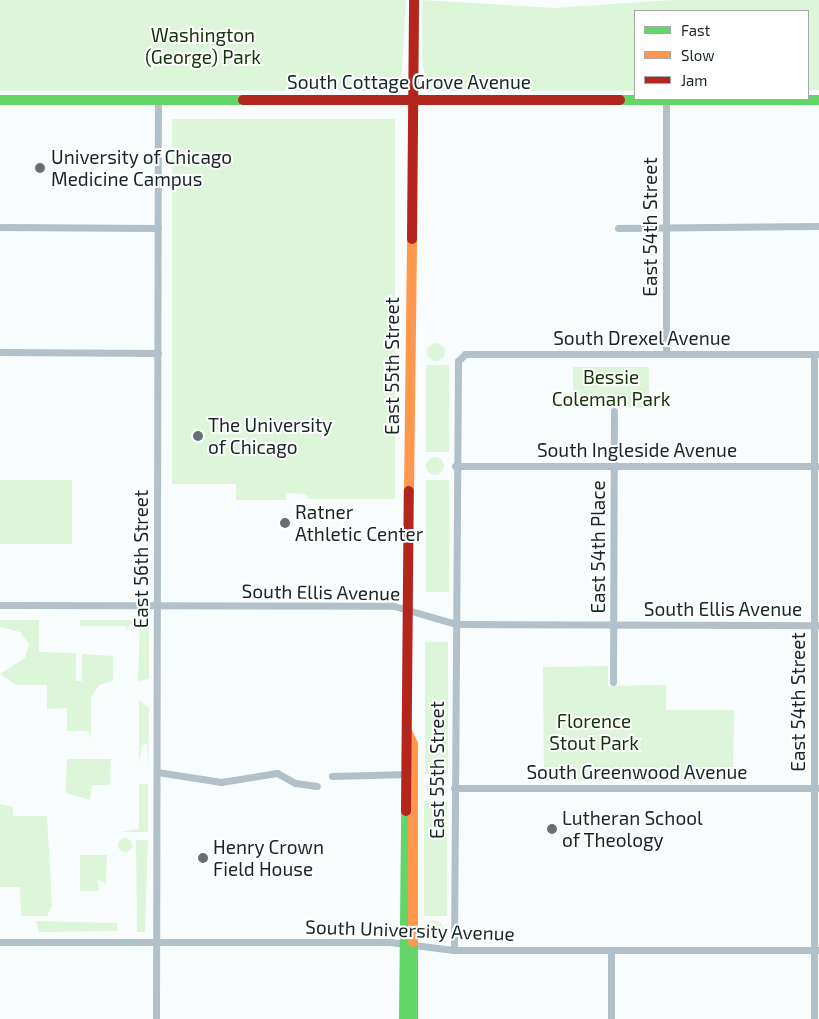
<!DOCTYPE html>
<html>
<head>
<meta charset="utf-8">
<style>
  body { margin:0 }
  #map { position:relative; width:819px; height:1019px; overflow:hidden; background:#f8fcfd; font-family:"Exo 2",sans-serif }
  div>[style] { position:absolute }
  .green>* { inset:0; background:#ddf5d9; transform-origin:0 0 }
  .round { border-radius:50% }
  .street>* { height:7px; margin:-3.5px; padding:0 3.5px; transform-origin:3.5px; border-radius:3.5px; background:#b1c0c9 }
  .fast>* { height:10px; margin:-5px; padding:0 5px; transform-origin:5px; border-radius:5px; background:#63d668 }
  .slow>* { height:10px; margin:-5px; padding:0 5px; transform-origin:5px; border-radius:5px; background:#ff974d }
  .jam>* { height:10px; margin:-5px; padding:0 5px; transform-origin:5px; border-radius:5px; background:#b3261e }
  .dots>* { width:14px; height:14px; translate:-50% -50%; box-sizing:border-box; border:2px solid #fff; border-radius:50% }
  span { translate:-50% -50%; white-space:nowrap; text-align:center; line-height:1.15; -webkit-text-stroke:4px #fff; paint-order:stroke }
  .park-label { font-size:19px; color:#123505 }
  .street-label { font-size:19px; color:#182526 }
  .poi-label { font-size:19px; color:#182526 }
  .left { translate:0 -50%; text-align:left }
  .legend { position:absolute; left:634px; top:10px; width:175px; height:90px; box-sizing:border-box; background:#fff; border:1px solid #a3a8a8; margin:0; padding:6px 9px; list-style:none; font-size:15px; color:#182526 }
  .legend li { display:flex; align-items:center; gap:10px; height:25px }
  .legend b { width:25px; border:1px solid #a3a8a8 }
</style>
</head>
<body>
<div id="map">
  <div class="green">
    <div style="clip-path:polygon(0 0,406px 0,401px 87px,397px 91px,0 91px)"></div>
    <div style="clip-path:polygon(422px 0,553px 8px,673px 0,819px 0,819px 90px,808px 90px,808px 11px,635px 11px,635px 91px,427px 91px,422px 59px)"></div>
    <div style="clip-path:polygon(172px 119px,395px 119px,395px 499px,308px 499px,307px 494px,286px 493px,286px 500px,236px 500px,236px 484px,172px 484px)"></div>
    <div class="round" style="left:427px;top:343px;width:18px;height:18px"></div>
    <div style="left:426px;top:365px;width:23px;height:87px"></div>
    <div style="left:649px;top:367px;width:41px;height:76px;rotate:90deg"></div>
    <div class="round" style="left:426px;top:457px;width:18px;height:18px"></div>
    <div style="left:0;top:480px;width:72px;height:64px"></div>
    <div style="left:426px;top:480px;width:23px;height:112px"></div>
    <div style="clip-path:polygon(0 620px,39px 620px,39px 652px,76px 653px,76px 681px,82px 681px,82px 654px,113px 656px,113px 681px,99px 685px,91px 698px,91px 739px,88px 731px,67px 731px,67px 708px,47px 709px,47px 685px,16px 685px,0 674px,25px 658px,29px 644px,20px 632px,0 627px)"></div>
    <div style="clip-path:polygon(80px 620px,149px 620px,149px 679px,138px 681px,140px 624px,130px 624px,126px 631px,126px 626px,80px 626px)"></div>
    <div style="left:425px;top:642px;width:23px;height:132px"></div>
    <div style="clip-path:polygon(608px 666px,608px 686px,666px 685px,666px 710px,734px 710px,733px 781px,544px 781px,543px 667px)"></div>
    <div style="clip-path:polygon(139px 700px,149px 708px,148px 769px,147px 744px,142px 745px,139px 764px)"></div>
    <div style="clip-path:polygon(67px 759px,111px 759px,110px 785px,92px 785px,90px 800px,66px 793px)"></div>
    <div class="round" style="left:426px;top:778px;width:18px;height:18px"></div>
    <div style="clip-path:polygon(139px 784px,148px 784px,148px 832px,121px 832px,139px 829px)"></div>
    <div style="left:424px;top:801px;width:23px;height:115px"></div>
    <div style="clip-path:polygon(0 804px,13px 807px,13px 816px,47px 816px,52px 905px,47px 916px,21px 916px,20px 887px,0 887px)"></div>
    <div class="round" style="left:118px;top:838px;width:14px;height:14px"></div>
    <div style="clip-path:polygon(136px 840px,148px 840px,145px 932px,137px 932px)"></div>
    <div style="clip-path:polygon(80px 855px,107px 855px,106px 884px,97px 879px,99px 891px,80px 891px)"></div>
    <div class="round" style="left:425px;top:920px;width:18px;height:18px"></div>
    <div style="clip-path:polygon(36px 921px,117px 923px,117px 931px,39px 932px)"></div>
  </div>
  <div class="street">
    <div style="left:0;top:227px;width:158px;rotate:0.4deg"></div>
    <div style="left:618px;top:228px;width:201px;rotate:-0.6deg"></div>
    <div style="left:0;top:352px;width:158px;rotate:0.4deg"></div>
    <div style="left:666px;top:354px;width:254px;rotate:-90deg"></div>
    <div style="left:455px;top:466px;width:362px"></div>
    <div style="left:0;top:605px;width:394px;rotate:0.1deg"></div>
    <div style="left:394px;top:606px;width:65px;rotate:16.2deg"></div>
    <div style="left:456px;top:624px;width:363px;rotate:0.2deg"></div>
    <div style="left:613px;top:682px;width:271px;rotate:-89.8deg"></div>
    <div style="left:157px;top:772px;width:65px;rotate:8.9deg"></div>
    <div style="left:221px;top:782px;width:57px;rotate:-9.1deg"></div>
    <div style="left:277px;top:773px;width:21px;rotate:29deg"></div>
    <div style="left:295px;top:783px;width:22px;rotate:8deg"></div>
    <div style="left:332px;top:776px;width:77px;rotate:-1.5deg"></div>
    <div style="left:454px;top:788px;width:365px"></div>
    <div style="left:0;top:942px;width:390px"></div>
    <div style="left:390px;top:942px;width:64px;rotate:7.1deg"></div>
    <div style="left:454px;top:950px;width:365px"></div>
    <div style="left:454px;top:950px;width:589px;rotate:-89.61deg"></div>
    <div style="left:458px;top:361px;width:10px;rotate:-45deg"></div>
    <div style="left:465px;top:354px;width:354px"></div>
    <div style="left:611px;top:952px;width:67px;rotate:90deg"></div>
    <div style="left:156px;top:1019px;width:919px;rotate:-89.88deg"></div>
    <div style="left:814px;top:1019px;width:665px;rotate:-90deg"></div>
  </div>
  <div class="fast">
    <div style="left:0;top:100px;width:243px"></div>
    <div style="left:620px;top:100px;width:199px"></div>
    <div style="left:413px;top:942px;width:77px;rotate:90deg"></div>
    <div style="left:404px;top:1019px;width:208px;rotate:-89.4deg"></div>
  </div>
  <div class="slow">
    <div style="left:409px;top:491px;width:252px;rotate:-89.3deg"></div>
    <div style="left:408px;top:733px;width:12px;rotate:66deg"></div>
    <div style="left:413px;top:744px;width:198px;rotate:90deg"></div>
  </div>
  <div class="jam">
    <div style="left:243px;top:100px;width:377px"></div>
    <div style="left:412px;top:239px;width:239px;rotate:-89.5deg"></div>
    <div style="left:406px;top:811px;width:320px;rotate:-89.5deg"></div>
  </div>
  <div class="dots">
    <div style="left:40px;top:168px;background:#667071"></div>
    <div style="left:198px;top:436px;background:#667071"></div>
    <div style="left:285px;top:523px;background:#667071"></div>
    <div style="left:552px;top:829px;background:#667071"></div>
    <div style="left:203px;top:858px;background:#667071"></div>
  </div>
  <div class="park-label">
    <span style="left:203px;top:46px">Washington<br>(George) Park</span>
    <span style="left:611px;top:388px">Bessie<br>Coleman Park</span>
    <span style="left:594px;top:732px">Florence<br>Stout Park</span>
  </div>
  <div class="street-label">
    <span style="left:409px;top:82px">South Cottage Grove Avenue</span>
    <span style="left:650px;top:227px;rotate:-90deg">East 54th Street</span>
    <span style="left:642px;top:338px">South Drexel Avenue</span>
    <span style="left:392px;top:366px;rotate:-90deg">East 55th Street</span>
    <span style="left:637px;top:450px">South Ingleside Avenue</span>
    <span style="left:598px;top:547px;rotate:-90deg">East 54th Place</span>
    <span style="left:141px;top:559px;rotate:-90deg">East 56th Street</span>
    <span style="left:321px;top:592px;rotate:1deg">South Ellis Avenue</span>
    <span style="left:723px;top:609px">South Ellis Avenue</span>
    <span style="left:798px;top:702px;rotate:-90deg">East 54th Street</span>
    <span style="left:437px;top:770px;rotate:-90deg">East 55th Street</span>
    <span style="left:637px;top:772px">South Greenwood Avenue</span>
    <span style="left:410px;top:930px;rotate:2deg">South University Avenue</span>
  </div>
  <div class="poi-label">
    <span class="left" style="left:51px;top:168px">University of Chicago<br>Medicine Campus</span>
    <span class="left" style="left:208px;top:436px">The University<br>of Chicago</span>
    <span class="left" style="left:295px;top:523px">Ratner<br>Athletic Center</span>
    <span class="left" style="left:562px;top:829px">Lutheran School<br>of Theology</span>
    <span class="left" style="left:213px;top:858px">Henry Crown<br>Field House</span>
  </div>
  <ul class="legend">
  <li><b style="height:6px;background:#63d668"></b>Fast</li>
  <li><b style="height:6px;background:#ff974d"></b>Slow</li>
  <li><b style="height:6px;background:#b3261e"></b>Jam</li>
  </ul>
</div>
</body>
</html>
